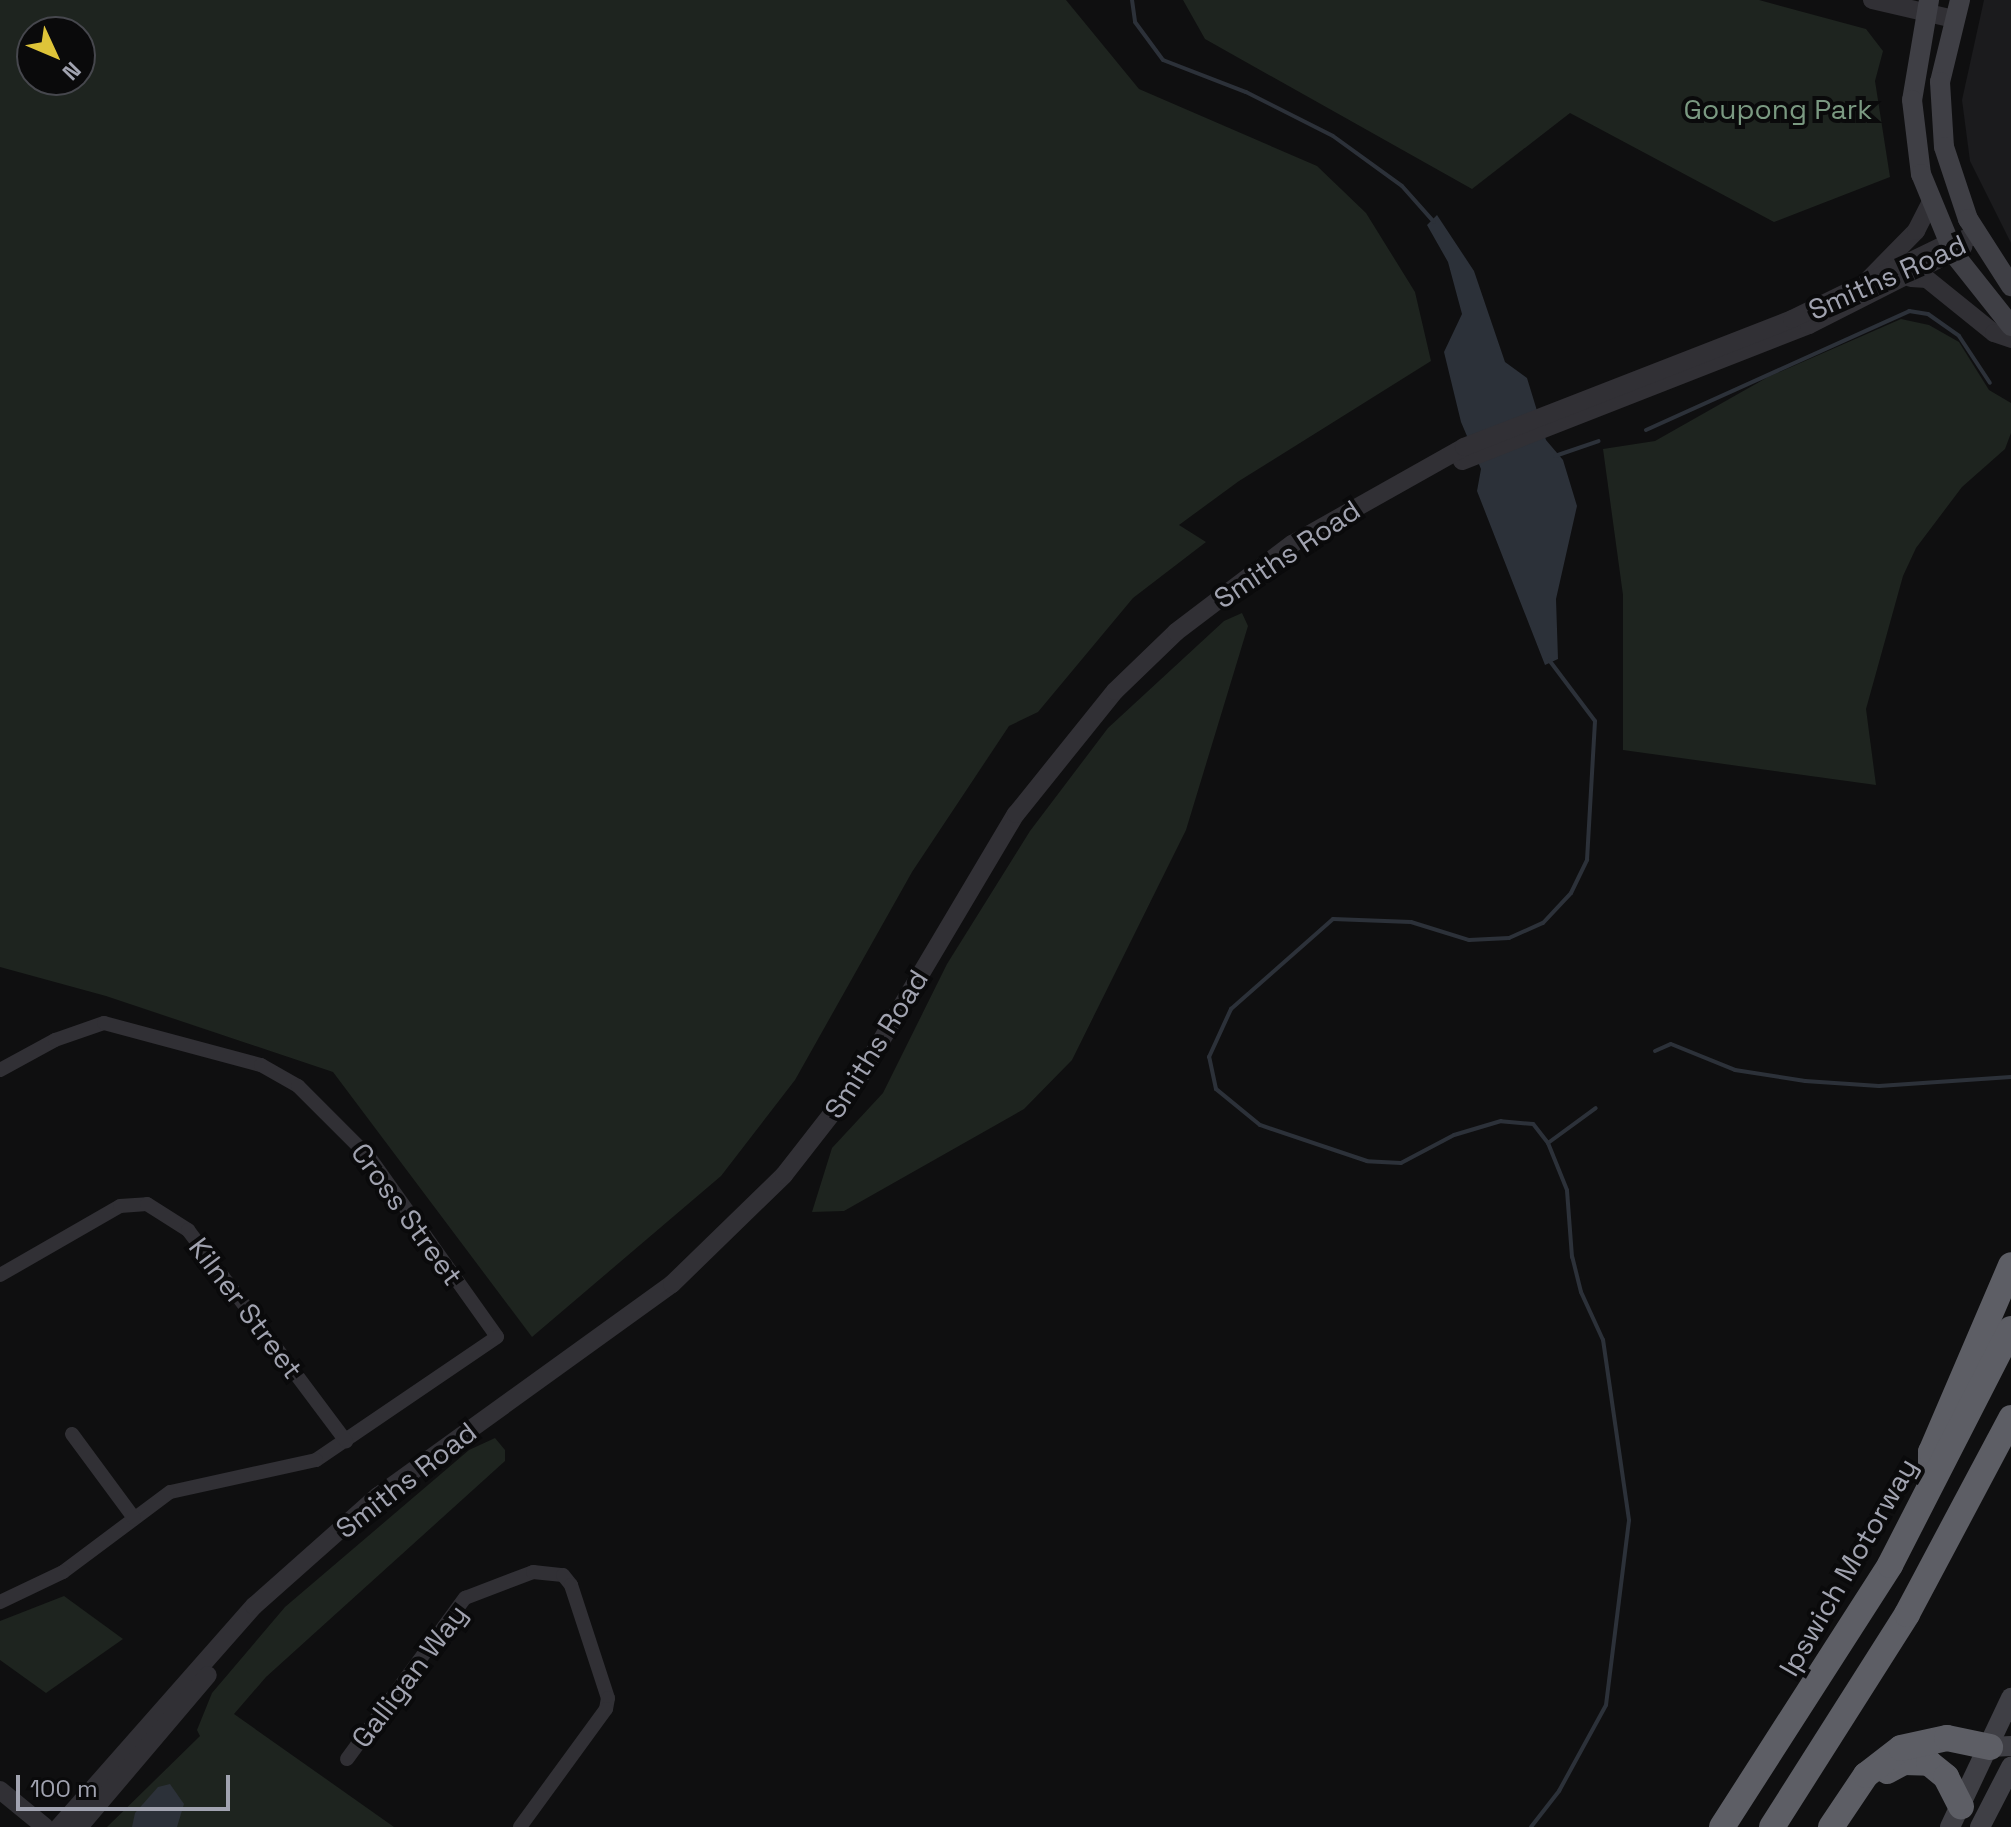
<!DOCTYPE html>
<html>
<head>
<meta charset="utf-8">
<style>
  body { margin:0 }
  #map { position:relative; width:2011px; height:1827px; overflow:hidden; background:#0f0f10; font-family:"Space Grotesk",sans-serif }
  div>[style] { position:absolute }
  .built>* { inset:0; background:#1b1b1d }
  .green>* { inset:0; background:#1e241f }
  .water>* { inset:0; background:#2c3139 }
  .stream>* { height:4px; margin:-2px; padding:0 2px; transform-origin:2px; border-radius:2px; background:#2c3139 }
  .minor>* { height:14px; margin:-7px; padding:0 7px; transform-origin:7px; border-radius:7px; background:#313035 }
  .tertiary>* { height:18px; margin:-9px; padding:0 9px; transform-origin:9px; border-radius:9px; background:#313035 }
  .secondary>* { height:20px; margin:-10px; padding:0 10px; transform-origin:10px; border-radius:10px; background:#3f3f45 }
  .motorway>* { height:26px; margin:-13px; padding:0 13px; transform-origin:13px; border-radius:13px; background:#5d5e65 }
  span { translate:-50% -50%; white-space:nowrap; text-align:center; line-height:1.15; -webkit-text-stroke:8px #0a0a0b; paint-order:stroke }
  .park-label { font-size:28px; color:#7a9981 }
  .street-label { font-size:28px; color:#a1a3b0 }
  .north { position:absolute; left:16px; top:16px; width:80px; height:80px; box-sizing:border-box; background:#0a0a0b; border:2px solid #46474d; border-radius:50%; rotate:134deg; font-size:22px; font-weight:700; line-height:32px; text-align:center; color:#a1a3b0 }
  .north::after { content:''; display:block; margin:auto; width:28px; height:36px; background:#dec439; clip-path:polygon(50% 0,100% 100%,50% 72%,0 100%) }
  .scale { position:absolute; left:16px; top:1775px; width:214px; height:36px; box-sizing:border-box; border:4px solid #a1a3b0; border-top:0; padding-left:10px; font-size:24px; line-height:28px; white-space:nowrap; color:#a1a3b0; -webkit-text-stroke:6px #0a0a0b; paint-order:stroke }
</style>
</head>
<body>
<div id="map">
  <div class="built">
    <div style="clip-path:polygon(1984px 0,2011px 0,2011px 243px,1970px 161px,1962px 100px)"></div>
  </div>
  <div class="green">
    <div style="clip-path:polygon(evenodd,0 0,1066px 0,1139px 89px,1317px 166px,1366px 213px,1415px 292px,1431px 361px,1239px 481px,1179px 525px,1206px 542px,1133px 598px,1038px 712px,1009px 726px,912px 872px,795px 1080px,721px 1176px,532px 1337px,333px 1072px,106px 996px,0 967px,0 0,32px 32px,80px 32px,80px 80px,32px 80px,32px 32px)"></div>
    <div style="clip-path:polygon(1183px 0,1759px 0,1866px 29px,1883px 51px,1875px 81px,1890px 177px,1774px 222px,1570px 113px,1472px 189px,1205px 39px)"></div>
    <div style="clip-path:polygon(1901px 319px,1929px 325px,1959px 342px,1989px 390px,2011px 403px,2011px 433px,2005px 449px,1962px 487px,1916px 548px,1903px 576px,1866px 709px,1876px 785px,1623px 750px,1623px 595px,1603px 449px,1655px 441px,1768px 377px)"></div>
    <div style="clip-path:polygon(1242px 613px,1248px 626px,1186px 830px,1072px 1060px,1024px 1109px,844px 1211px,812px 1212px,832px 1148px,883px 1093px,947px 964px,1030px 831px,1108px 728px,1224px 621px)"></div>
    <div style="clip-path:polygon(495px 1438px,505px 1450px,505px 1461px,266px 1677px,234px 1714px,394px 1827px,107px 1827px,200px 1736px,197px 1730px,212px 1693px,285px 1607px,469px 1450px)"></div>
    <div style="clip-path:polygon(64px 1596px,123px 1639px,46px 1693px,0 1660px,0 1621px)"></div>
  </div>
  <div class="water">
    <div style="clip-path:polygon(1437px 215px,1474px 271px,1505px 362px,1527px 378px,1546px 440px,1563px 460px,1577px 506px,1556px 599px,1558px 659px,1545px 665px,1477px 491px,1481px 469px,1461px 422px,1444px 352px,1462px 314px,1448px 262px,1427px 225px)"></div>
    <div style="clip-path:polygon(170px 1784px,184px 1804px,177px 1827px,132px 1827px,135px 1813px,158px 1787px)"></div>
  </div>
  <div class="stream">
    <div style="left:1132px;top:0;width:22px;rotate:82deg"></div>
    <div style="left:1135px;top:22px;width:47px;rotate:53.6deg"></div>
    <div style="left:1163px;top:60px;width:89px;rotate:21.1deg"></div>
    <div style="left:1246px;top:92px;width:97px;rotate:26.8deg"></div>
    <div style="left:1333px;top:136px;width:85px;rotate:35.9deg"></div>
    <div style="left:1402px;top:186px;width:48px;rotate:48.4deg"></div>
    <div style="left:1646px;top:430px;width:289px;rotate:-24.3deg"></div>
    <div style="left:1909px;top:311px;width:19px;rotate:9deg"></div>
    <div style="left:1928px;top:314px;width:38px;rotate:35deg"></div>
    <div style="left:1959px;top:336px;width:56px;rotate:56.6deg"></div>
    <div style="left:1555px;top:456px;width:46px;rotate:-18.8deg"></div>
    <div style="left:1655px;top:1051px;width:17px;rotate:-24deg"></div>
    <div style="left:1671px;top:1044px;width:69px;rotate:22.1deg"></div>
    <div style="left:1735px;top:1070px;width:71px;rotate:8.9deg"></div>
    <div style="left:1805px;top:1081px;width:74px;rotate:3.9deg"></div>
    <div style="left:1879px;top:1086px;width:132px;rotate:-3.9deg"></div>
    <div style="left:1548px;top:1143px;width:59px;rotate:-36.1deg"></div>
    <div style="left:1531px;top:1827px;width:46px;rotate:-52.1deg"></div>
    <div style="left:1559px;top:1791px;width:98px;rotate:-61.3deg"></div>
    <div style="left:1606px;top:1705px;width:186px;rotate:-82.9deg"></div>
    <div style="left:1629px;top:1520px;width:182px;rotate:-98.2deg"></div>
    <div style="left:1603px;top:1340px;width:53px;rotate:-114.6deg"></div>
    <div style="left:1581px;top:1292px;width:36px;rotate:-104deg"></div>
    <div style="left:1572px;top:1257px;width:67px;rotate:-94.3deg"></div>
    <div style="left:1567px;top:1190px;width:51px;rotate:-112deg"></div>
    <div style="left:1548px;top:1143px;width:24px;rotate:-128deg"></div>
    <div style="left:1533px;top:1124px;width:32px;rotate:-175deg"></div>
    <div style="left:1501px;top:1121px;width:49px;rotate:163.4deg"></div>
    <div style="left:1454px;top:1135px;width:60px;rotate:152.2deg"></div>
    <div style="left:1401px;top:1163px;width:34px;rotate:-177deg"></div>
    <div style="left:1367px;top:1161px;width:113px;rotate:-161.4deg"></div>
    <div style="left:1260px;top:1125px;width:57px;rotate:-140.7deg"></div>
    <div style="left:1216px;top:1089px;width:33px;rotate:-102deg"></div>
    <div style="left:1209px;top:1057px;width:53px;rotate:-65.4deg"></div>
    <div style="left:1231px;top:1009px;width:136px;rotate:-41.4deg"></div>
    <div style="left:1333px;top:919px;width:78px;rotate:2.2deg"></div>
    <div style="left:1411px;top:922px;width:61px;rotate:17.2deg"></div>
    <div style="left:1469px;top:940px;width:40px;rotate:-2.9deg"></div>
    <div style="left:1509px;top:938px;width:37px;rotate:-24deg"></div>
    <div style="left:1543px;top:923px;width:41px;rotate:-47deg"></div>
    <div style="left:1571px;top:893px;width:37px;rotate:-64deg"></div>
    <div style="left:1587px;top:860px;width:139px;rotate:-86.7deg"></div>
    <div style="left:1595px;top:721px;width:76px;rotate:-127deg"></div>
  </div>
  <div class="minor">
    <div style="left:0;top:1070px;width:63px;rotate:-28.6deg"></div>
    <div style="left:55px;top:1040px;width:52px;rotate:-19.1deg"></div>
    <div style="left:104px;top:1023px;width:163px;rotate:15deg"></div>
    <div style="left:261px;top:1065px;width:43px;rotate:29.6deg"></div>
    <div style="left:298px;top:1086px;width:102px;rotate:45deg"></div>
    <div style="left:370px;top:1158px;width:219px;rotate:54.6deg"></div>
    <div style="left:497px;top:1337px;width:219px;rotate:145.8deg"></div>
    <div style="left:316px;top:1460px;width:149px;rotate:167.6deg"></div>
    <div style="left:170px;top:1492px;width:134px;rotate:143.2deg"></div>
    <div style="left:63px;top:1572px;width:70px;rotate:154.5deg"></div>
    <div style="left:0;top:1275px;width:138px;rotate:-29.9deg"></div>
    <div style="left:120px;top:1206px;width:27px;rotate:-4deg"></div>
    <div style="left:147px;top:1204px;width:49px;rotate:32.4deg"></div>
    <div style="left:188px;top:1230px;width:264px;rotate:53.2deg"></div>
    <div style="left:72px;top:1434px;width:104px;rotate:53.6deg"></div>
    <div style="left:347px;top:1759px;width:200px;rotate:-53.8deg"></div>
    <div style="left:465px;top:1598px;width:73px;rotate:-20.9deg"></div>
    <div style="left:533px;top:1572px;width:30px;rotate:6deg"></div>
    <div style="left:563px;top:1575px;width:13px;rotate:51deg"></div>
    <div style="left:571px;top:1585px;width:119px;rotate:71.9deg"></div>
    <div style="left:608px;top:1698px;width:11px;rotate:100deg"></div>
    <div style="left:606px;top:1709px;width:146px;rotate:126.1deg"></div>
  </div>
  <div class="tertiary">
    <div style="left:1872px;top:0;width:84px;rotate:13deg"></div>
    <div style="left:1911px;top:278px;width:16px;rotate:4deg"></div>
    <div style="left:1927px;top:279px;width:86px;rotate:38.9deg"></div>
    <div style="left:1994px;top:333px;width:18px;rotate:19deg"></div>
    <div style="left:1868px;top:280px;width:69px;rotate:-45.6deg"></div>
    <div style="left:1916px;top:231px;width:30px;rotate:-63deg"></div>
    <div style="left:1462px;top:461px;width:373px;rotate:-21.4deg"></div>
    <div style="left:1809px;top:325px;width:173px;rotate:-26.9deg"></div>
    <div style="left:0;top:1790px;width:58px;rotate:39.4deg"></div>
    <div style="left:59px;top:1827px;width:295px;rotate:-48.6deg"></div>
    <div style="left:254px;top:1606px;width:166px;rotate:-41.6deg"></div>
    <div style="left:378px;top:1496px;width:362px;rotate:-35.8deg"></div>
    <div style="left:672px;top:1284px;width:156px;rotate:-44.2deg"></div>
    <div style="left:784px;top:1175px;width:117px;rotate:-52deg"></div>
    <div style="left:856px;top:1083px;width:313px;rotate:-59.3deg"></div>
    <div style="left:1016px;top:814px;width:158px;rotate:-51.2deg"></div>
    <div style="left:1115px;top:691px;width:85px;rotate:-44deg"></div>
    <div style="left:1176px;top:632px;width:146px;rotate:-37.2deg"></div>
    <div style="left:1292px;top:544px;width:197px;rotate:-29.4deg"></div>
    <div style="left:1464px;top:447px;width:352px;rotate:-21.3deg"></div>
    <div style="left:1792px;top:319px;width:174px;rotate:-26deg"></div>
    <div style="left:1948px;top:243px;width:29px;rotate:-14deg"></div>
    <div style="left:79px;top:1827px;width:199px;rotate:-49.7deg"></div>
  </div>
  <div class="secondary">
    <div style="left:1929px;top:0;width:101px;rotate:99.6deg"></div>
    <div style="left:1912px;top:100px;width:75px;rotate:83.1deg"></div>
    <div style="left:1921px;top:174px;width:87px;rotate:67.6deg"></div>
    <div style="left:1954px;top:254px;width:92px;rotate:51.6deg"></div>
    <div style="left:1960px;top:0;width:84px;rotate:103.7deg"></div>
    <div style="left:1940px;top:82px;width:65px;rotate:86.5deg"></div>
    <div style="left:1944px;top:147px;width:76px;rotate:71.6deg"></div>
    <div style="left:1968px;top:219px;width:80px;rotate:57.3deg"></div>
    <div style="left:1990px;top:1747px;width:21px;rotate:-3deg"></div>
    <div style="left:1950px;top:1827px;width:143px;rotate:-64.7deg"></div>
    <div style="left:1980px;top:1827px;width:68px;rotate:-62.7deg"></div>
  </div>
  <div class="motorway">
    <div style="left:1931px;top:1469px;width:17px;rotate:-90deg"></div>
    <div style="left:1931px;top:1452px;width:203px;rotate:-66.8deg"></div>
    <div style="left:1887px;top:1771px;width:19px;rotate:-28deg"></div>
    <div style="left:1904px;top:1762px;width:25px;rotate:2deg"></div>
    <div style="left:1929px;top:1763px;width:22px;rotate:39deg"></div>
    <div style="left:1946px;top:1777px;width:33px;rotate:63deg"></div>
    <div style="left:1722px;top:1827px;width:311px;rotate:-57.3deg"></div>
    <div style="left:1890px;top:1565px;width:265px;rotate:-62.9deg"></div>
    <div style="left:1772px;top:1827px;width:252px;rotate:-57.6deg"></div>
    <div style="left:1907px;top:1614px;width:222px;rotate:-62deg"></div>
    <div style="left:1831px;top:1827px;width:63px;rotate:-56.1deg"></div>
    <div style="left:1866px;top:1775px;width:44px;rotate:-37.6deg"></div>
    <div style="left:1901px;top:1748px;width:47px;rotate:-12.3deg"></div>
    <div style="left:1947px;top:1738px;width:44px;rotate:11.8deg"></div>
  </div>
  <div class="park-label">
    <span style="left:1778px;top:109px">Goupong Park</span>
  </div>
  <div class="street-label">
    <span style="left:1887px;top:277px;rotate:-24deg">Smiths Road</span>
    <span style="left:1287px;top:554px;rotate:-34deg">Smiths Road</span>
    <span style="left:876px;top:1044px;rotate:-58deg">Smiths Road</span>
    <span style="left:407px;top:1214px;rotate:54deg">Cross Street</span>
    <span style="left:246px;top:1308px;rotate:53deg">Kilner Street</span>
    <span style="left:406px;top:1480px;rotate:-38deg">Smiths Road</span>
    <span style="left:1848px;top:1567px;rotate:-60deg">Ipswich Motorway</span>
    <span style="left:409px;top:1676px;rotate:-53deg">Galligan Way</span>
  </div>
  <div class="north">N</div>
  <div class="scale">100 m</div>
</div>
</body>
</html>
